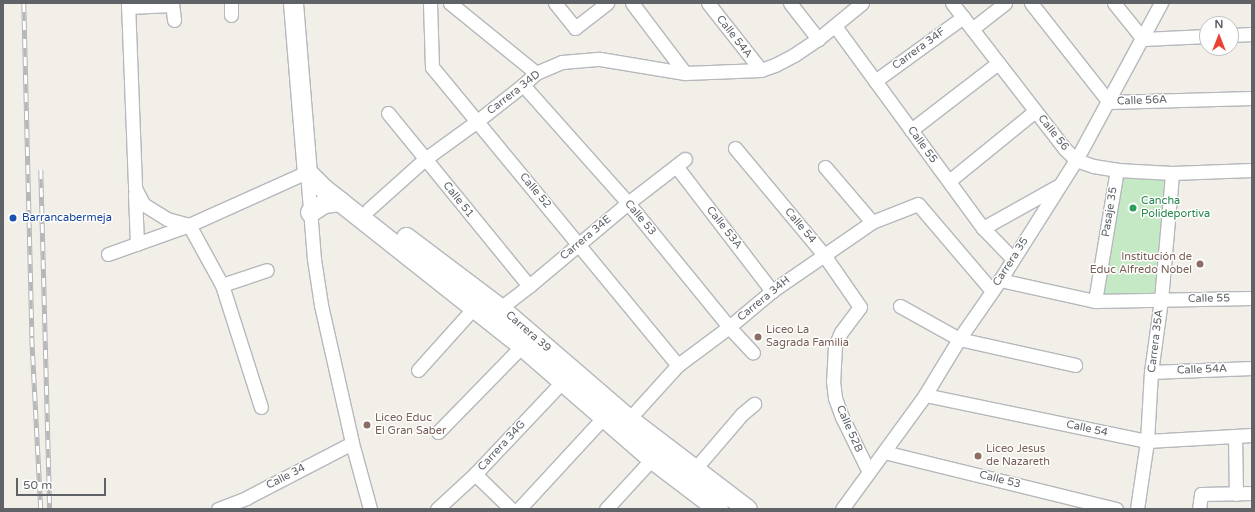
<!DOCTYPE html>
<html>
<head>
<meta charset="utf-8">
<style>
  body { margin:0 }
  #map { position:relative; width:1255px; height:512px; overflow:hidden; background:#f1efe8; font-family:"Varela Round",sans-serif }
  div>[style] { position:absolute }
  .green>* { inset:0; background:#c5e8c5 }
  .roads { filter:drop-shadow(1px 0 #b5b8bc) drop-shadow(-1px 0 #b5b8bc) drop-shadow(0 1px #b5b8bc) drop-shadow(0 -1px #b5b8bc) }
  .street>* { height:13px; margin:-6.5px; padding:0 6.5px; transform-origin:6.5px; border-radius:6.5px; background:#fff }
  .secondary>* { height:19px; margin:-9.5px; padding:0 9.5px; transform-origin:9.5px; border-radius:9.5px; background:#fff }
  .rail>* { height:4.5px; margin-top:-2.25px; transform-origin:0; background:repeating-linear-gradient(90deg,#fff 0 9px,#b6b7b8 0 18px); box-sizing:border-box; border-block:1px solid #b6b7b8 }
  .dots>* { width:11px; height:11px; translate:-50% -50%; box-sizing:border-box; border:2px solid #fff; border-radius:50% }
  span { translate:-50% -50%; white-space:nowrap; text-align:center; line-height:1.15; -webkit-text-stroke:3px #fff; paint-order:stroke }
  .street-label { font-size:11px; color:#5f6368 }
  .leisure-label { font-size:11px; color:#27864d }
  .left { translate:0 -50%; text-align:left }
  .transit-label { font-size:11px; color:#164399 }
  .education-label { font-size:11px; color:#785e54 }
  .right { translate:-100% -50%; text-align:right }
  .frame { position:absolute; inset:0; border:4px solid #5f6368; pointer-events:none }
  .north { position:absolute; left:1199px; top:16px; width:40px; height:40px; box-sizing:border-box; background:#fff; border:1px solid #bfc1c3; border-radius:50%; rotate:0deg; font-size:11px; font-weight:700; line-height:16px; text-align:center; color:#5f6368 }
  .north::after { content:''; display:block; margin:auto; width:14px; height:18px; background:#ea4335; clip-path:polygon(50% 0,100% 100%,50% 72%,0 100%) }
  .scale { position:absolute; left:16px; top:478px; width:90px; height:18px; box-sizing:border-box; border:2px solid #5f6368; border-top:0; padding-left:5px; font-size:12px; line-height:14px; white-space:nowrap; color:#5f6368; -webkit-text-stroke:3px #fff; paint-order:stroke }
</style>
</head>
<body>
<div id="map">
  <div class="green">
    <div style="clip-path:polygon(1117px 170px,1172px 173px,1161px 300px,1095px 301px)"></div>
  </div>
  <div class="roads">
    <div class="street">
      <div style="left:128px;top:3px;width:185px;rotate:87.8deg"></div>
      <div style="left:135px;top:188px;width:18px;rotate:63deg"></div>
      <div style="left:143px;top:204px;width:28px;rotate:32deg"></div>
      <div style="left:167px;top:219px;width:23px;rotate:15deg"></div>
      <div style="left:189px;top:225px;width:68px;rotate:61.2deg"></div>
      <div style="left:222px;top:285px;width:128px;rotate:72.3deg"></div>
      <div style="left:172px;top:3px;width:17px;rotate:83deg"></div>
      <div style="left:231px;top:3px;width:12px;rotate:90deg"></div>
      <div style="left:430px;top:3px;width:64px;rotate:88.2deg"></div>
      <div style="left:432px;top:67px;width:386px;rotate:50.5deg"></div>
      <div style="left:450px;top:3px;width:111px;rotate:39.1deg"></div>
      <div style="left:555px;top:3px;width:32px;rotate:51deg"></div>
      <div style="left:575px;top:28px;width:41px;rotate:-38deg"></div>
      <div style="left:632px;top:3px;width:88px;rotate:52.9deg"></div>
      <div style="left:708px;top:3px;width:85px;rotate:51.7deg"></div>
      <div style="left:790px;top:3px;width:46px;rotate:52.1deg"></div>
      <div style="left:952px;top:3px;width:185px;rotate:52.3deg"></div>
      <div style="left:1065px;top:149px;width:16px;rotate:45deg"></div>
      <div style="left:1076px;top:160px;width:18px;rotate:19deg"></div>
      <div style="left:1093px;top:166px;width:24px;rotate:9deg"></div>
      <div style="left:1117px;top:170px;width:55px;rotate:3.1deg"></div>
      <div style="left:1172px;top:173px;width:80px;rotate:-2.1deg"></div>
      <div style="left:1031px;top:3px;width:126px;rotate:51.8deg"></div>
      <div style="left:1109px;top:102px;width:143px;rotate:-1.6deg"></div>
      <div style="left:1114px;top:3px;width:46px;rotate:51.1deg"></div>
      <div style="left:1143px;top:39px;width:64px;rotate:-2.7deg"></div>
      <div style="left:128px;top:7px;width:44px;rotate:-2.6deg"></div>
      <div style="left:835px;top:26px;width:250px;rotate:53.8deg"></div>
      <div style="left:983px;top:228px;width:43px;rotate:45.9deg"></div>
      <div style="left:972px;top:29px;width:42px;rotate:-38.2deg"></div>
      <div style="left:1231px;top:35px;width:21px;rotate:-3deg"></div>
      <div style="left:875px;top:81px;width:109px;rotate:-36deg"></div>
      <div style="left:523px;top:85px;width:158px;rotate:48.3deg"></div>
      <div style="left:628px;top:203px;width:160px;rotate:50.8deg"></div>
      <div style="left:729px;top:327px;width:35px;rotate:47deg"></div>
      <div style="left:388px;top:113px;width:223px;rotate:50.8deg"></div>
      <div style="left:911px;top:130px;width:110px;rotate:-37.6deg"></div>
      <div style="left:735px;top:148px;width:139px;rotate:50.2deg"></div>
      <div style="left:824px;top:255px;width:63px;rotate:55.3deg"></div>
      <div style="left:860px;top:307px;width:31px;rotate:127deg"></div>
      <div style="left:841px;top:332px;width:15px;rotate:113deg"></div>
      <div style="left:835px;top:346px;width:35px;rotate:93deg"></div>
      <div style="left:833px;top:381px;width:17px;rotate:83deg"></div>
      <div style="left:835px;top:398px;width:20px;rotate:70deg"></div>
      <div style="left:842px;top:417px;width:61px;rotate:63.9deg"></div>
      <div style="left:676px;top:166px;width:158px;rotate:52.5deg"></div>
      <div style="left:825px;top:167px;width:72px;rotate:49.5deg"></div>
      <div style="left:949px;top:181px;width:111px;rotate:-39.1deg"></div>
      <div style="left:135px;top:194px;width:50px;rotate:87.7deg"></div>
      <div style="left:369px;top:209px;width:75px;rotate:-41.8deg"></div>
      <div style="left:425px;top:159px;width:63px;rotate:-36deg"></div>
      <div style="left:476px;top:122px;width:60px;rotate:-38.2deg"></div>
      <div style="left:523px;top:85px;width:18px;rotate:-43deg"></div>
      <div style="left:536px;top:73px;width:28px;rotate:-23deg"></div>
      <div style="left:562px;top:62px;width:38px;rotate:-5deg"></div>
      <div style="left:600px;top:59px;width:86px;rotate:9.4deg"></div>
      <div style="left:685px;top:73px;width:76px;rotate:-2.3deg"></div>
      <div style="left:761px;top:70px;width:15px;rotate:-20deg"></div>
      <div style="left:775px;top:65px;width:21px;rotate:-28deg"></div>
      <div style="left:794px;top:55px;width:29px;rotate:-34deg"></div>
      <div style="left:818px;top:39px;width:57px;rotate:-39.3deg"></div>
      <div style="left:983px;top:228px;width:86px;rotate:-29.2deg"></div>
      <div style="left:108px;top:254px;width:86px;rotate:-19.7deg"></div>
      <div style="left:189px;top:225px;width:129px;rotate:-24.2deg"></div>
      <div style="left:307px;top:172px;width:87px;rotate:85.4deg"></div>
      <div style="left:314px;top:259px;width:47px;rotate:81.3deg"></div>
      <div style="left:321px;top:305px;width:141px;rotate:77.3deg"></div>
      <div style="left:352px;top:443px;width:68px;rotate:74.7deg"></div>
      <div style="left:1000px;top:280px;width:97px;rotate:12.5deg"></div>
      <div style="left:1095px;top:301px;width:157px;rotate:-1.1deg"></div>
      <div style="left:222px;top:285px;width:47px;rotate:-18.4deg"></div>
      <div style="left:1095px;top:301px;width:133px;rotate:-80.5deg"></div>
      <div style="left:900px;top:306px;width:68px;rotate:29.2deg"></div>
      <div style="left:959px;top:339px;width:119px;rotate:12.6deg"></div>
      <div style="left:495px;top:312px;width:43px;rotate:-37.4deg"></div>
      <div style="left:529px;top:286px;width:129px;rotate:-40deg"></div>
      <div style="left:628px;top:203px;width:72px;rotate:-37.7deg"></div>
      <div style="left:418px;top:370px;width:91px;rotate:-48.1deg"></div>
      <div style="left:1151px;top:372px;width:101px;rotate:-2.3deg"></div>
      <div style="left:925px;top:395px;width:227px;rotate:11.7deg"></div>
      <div style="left:1147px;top:441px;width:105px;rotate:-3.3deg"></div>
      <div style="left:629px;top:419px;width:73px;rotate:-47.8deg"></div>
      <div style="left:678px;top:365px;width:64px;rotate:-36.7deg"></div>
      <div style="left:729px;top:327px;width:56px;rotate:-39.9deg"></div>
      <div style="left:772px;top:291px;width:121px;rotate:-34.6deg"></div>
      <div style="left:872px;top:222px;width:49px;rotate:-21.4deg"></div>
      <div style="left:918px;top:204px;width:114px;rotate:49.6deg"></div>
      <div style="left:438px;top:432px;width:120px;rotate:-45.7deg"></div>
      <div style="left:1235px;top:436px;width:58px;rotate:89deg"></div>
      <div style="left:884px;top:452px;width:239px;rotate:13.8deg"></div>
      <div style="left:694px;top:470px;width:74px;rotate:-49.4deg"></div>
      <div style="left:742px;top:414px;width:16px;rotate:-40deg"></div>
      <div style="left:475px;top:474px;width:50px;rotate:44.2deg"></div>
      <div style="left:218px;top:509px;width:30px;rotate:-21deg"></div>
      <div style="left:246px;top:498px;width:119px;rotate:-27.4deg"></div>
      <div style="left:437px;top:509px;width:52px;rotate:-42.6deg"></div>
      <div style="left:475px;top:474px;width:128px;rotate:-46.6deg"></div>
      <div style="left:519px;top:509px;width:124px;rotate:-47.3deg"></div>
      <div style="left:606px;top:509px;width:68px;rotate:-47.4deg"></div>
      <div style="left:842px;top:509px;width:141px;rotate:-53.9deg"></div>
      <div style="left:925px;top:395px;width:66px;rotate:-58.7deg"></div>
      <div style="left:959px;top:339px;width:72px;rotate:-55.2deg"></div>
      <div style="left:1000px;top:280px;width:142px;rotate:-57.7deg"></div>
      <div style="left:1076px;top:160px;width:179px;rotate:-61.6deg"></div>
      <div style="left:1137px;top:509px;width:69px;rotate:-81.6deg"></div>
      <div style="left:1147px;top:441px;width:69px;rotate:-86.7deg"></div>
      <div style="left:1151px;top:372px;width:73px;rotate:-82.1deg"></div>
      <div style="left:1161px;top:300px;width:127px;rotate:-85deg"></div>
      <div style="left:1199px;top:509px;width:15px;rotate:-82deg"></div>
      <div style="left:1201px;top:494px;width:51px;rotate:-1.1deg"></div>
    </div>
    <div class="secondary">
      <div style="left:293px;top:3px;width:170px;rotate:85.3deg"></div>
      <div style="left:307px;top:172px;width:23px;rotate:45deg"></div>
      <div style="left:323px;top:188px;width:254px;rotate:38.4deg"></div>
      <div style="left:522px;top:346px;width:172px;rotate:41deg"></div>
      <div style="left:652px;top:459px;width:83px;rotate:37.1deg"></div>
      <div style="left:310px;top:212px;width:17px;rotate:-33deg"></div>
      <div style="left:324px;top:203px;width:16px;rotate:-7deg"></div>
      <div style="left:406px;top:237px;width:118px;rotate:37.1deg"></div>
      <div style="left:500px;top:308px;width:170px;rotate:40.7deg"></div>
      <div style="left:629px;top:419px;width:148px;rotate:37.3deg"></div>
    </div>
  </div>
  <div class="rail">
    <div style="left:24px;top:3px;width:335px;rotate:88.6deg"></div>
    <div style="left:32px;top:338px;width:171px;rotate:87deg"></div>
    <div style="left:41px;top:170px;width:339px;rotate:88.5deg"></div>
  </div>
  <div class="dots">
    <div style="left:1133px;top:208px;background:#2e9e5b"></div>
    <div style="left:13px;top:218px;background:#1a4fb4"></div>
    <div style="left:1200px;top:264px;background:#8d6e63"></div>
    <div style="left:758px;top:337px;background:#8d6e63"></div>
    <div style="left:367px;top:425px;background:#8d6e63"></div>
    <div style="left:978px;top:456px;background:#8d6e63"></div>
  </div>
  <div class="street-label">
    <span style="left:734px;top:37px;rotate:52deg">Calle 54A</span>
    <span style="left:919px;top:49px;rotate:-36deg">Carrera 34F</span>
    <span style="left:514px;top:93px;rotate:-38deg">Carrera 34D</span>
    <span style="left:1142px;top:101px;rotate:-2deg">Calle 56A</span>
    <span style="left:1053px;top:133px;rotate:51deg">Calle 56</span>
    <span style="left:922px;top:145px;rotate:54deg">Calle 55</span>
    <span style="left:535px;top:191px;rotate:50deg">Calle 52</span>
    <span style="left:458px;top:200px;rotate:51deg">Calle 51</span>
    <span style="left:1110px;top:212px;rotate:-81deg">Pasaje 35</span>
    <span style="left:640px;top:218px;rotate:50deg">Calle 53</span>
    <span style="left:800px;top:226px;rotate:50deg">Calle 54</span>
    <span style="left:724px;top:228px;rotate:52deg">Calle 53A</span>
    <span style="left:586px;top:238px;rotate:-40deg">Carrera 34E</span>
    <span style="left:1011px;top:262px;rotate:-57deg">Carrera 35</span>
    <span style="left:764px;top:299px;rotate:-39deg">Carrera 34H</span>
    <span style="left:1209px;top:299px;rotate:-1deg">Calle 55</span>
    <span style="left:528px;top:332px;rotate:41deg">Carrera 39</span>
    <span style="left:1156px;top:341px;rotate:-83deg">Carrera 35A</span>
    <span style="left:1202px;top:370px;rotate:-2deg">Calle 54A</span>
    <span style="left:849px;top:429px;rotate:66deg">Calle 52B</span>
    <span style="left:1087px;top:429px;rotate:12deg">Calle 54</span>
    <span style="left:502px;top:446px;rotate:-47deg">Carrera 34G</span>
    <span style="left:286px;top:477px;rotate:-27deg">Calle 34</span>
    <span style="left:1000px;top:480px;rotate:14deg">Calle 53</span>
  </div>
  <div class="leisure-label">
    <span class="left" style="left:1141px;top:208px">Cancha<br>Polideportiva</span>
  </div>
  <div class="transit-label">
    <span class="left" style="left:22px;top:218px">Barrancabermeja</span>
  </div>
  <div class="education-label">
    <span class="right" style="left:1192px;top:264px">Institución de<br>Educ Alfredo Nobel</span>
    <span class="left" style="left:766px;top:337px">Liceo La<br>Sagrada Familia</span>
    <span class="left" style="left:375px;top:425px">Liceo Educ<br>El Gran Saber</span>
    <span class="left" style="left:986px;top:456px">Liceo Jesus<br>de Nazareth</span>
  </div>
  <div class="frame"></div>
  <div class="north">N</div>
  <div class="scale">50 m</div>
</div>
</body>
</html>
